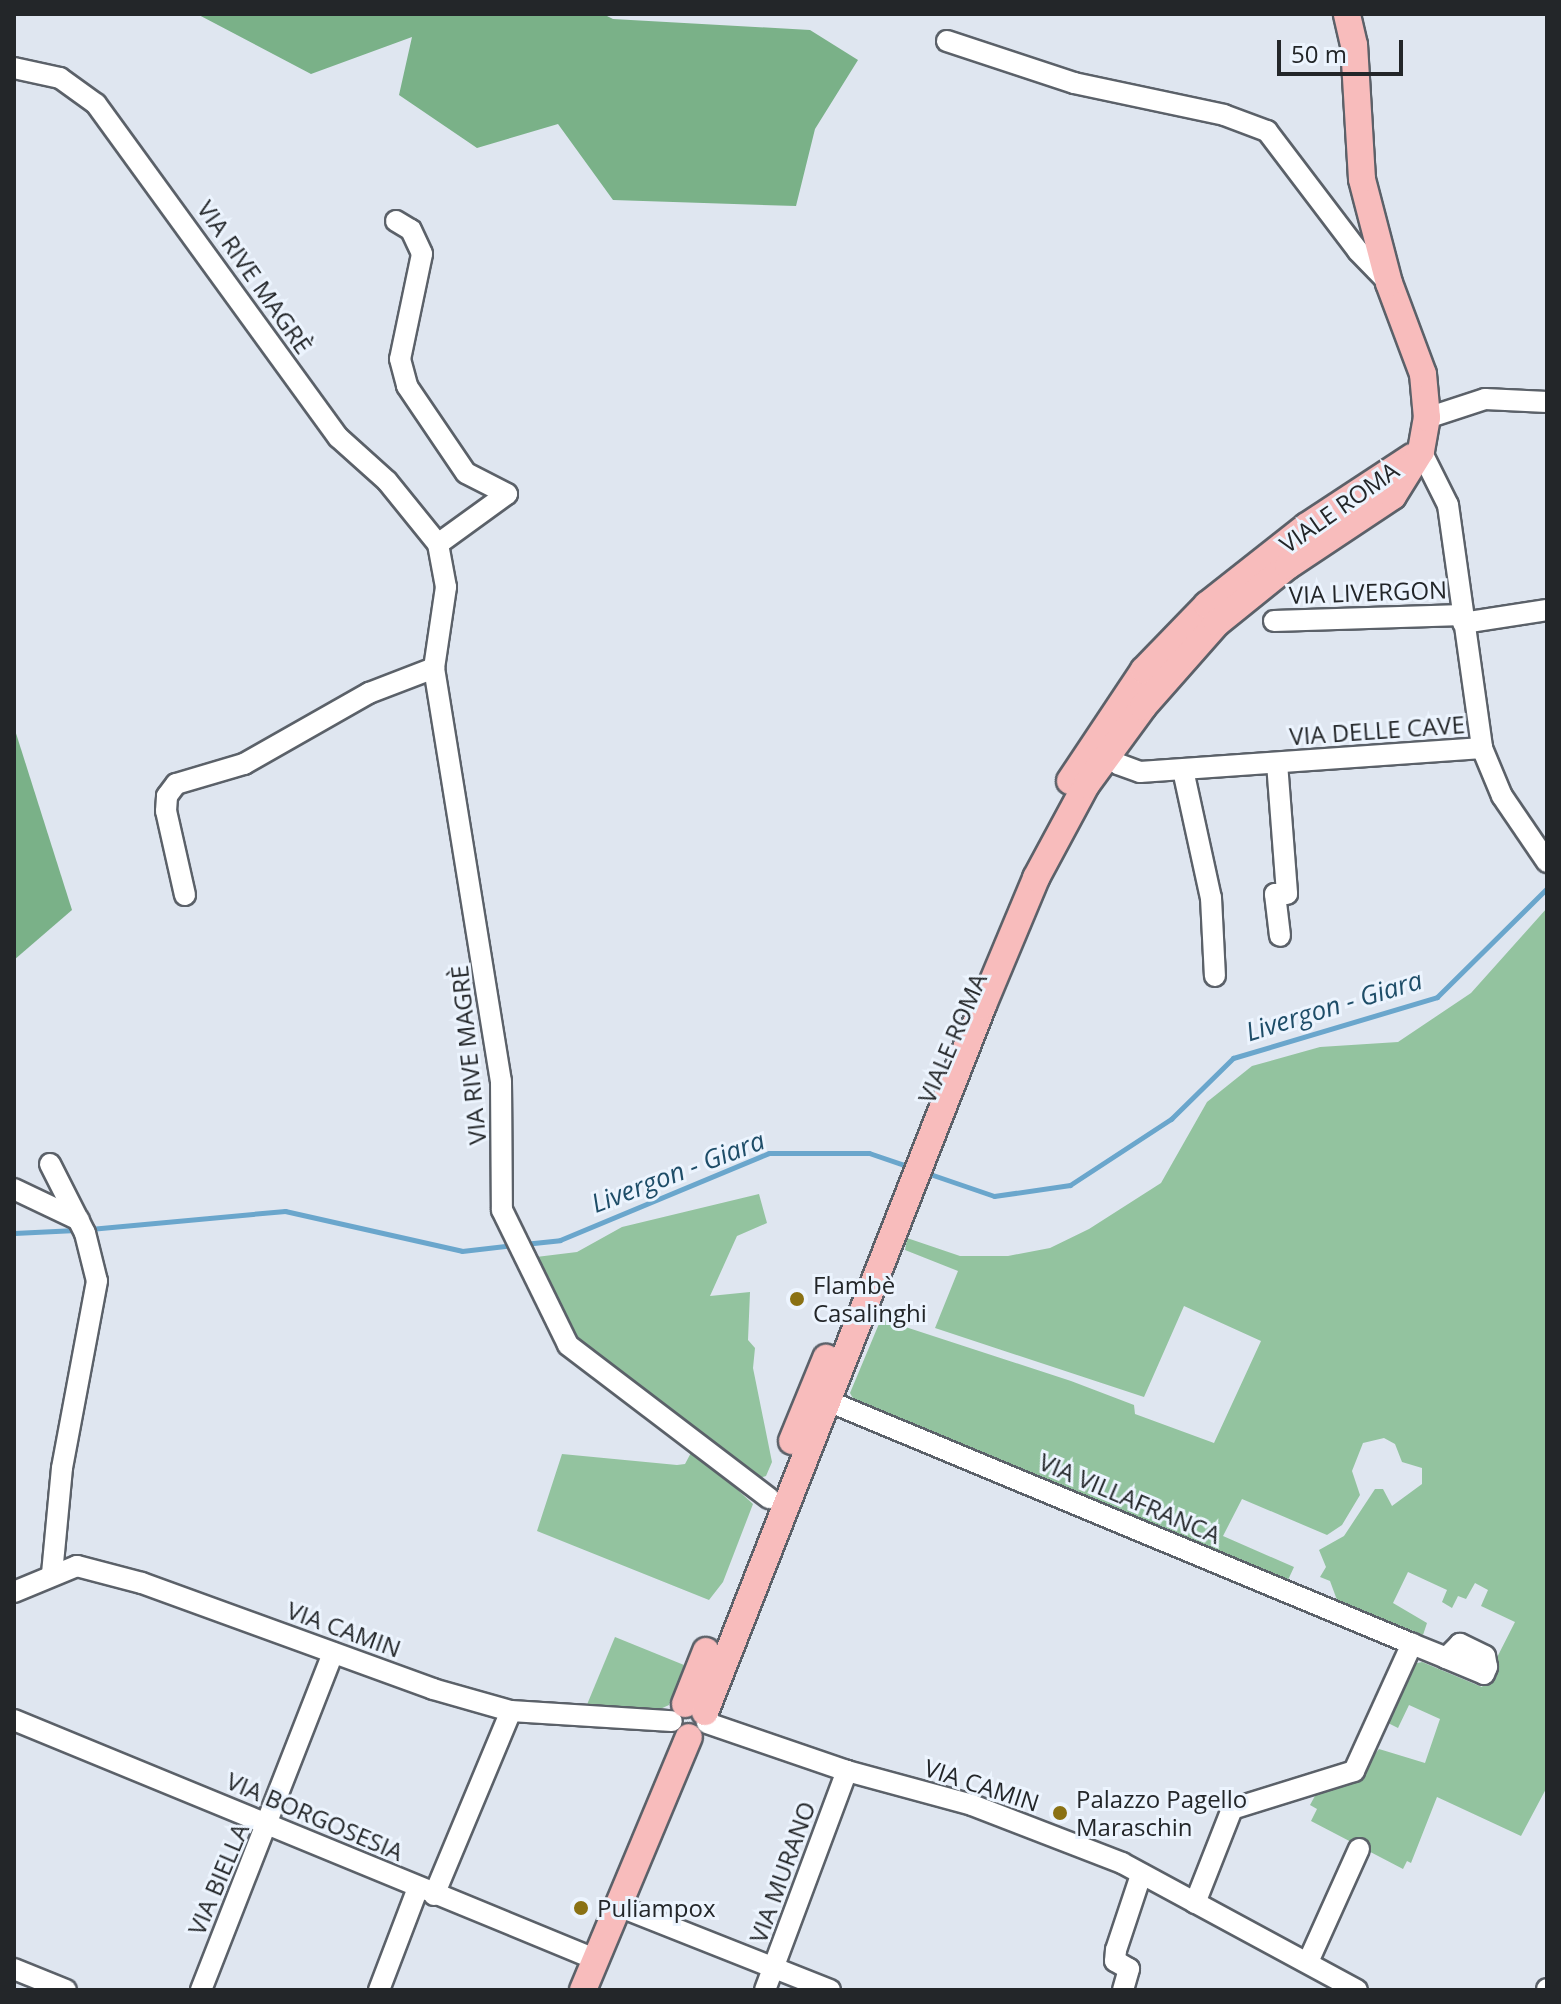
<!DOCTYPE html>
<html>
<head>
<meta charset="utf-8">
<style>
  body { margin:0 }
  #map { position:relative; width:1561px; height:2004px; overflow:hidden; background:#dfe6f0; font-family:"Open Sans",sans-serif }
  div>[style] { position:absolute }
  .green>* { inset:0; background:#93c39f }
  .forest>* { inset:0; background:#7ab188 }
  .stream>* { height:5px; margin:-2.5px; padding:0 2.5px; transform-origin:2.5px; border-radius:2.5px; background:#6aa6cc }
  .roads { filter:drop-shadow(2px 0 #5b6169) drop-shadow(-2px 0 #5b6169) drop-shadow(0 2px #5b6169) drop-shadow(0 -2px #5b6169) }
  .minor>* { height:20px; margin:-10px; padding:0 10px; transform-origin:10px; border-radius:10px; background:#fff }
  .major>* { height:26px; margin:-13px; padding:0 13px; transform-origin:13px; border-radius:13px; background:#f8bcbc }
  .dots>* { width:22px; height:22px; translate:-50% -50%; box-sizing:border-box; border:4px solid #ecf4fe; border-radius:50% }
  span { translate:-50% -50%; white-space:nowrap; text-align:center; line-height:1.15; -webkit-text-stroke:6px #ecf4fe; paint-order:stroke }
  .street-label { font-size:24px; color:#232629 }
  .poi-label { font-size:24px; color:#232629 }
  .left { translate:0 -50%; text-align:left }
  .water-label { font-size:26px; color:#1e4d68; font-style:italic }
  .frame { position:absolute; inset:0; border:16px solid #232629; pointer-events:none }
  .scale { position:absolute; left:1277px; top:40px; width:126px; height:36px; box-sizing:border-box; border:4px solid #232629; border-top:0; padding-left:10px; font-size:24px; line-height:28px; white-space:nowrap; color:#232629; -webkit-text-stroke:6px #ecf4fe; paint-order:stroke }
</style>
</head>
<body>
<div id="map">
  <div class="green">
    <div style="clip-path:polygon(1547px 908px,1547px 1787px,1521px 1836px,1437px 1797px,1411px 1863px,1407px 1861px,1403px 1869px,1311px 1821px,1317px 1809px,1310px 1805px,1316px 1794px,1353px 1781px,1379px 1749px,1425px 1763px,1440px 1719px,1409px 1705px,1398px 1728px,1386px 1722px,1413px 1664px,1422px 1662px,1482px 1687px,1515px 1622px,1481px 1606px,1488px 1590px,1475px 1583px,1466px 1599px,1458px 1596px,1452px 1608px,1442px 1602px,1447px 1590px,1408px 1572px,1393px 1603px,1427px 1623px,1423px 1635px,1337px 1600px,1330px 1581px,1320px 1577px,1326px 1567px,1319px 1550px,1344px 1536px,1375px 1489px,1383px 1489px,1392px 1506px,1422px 1484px,1422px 1468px,1402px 1462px,1395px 1444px,1384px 1438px,1363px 1443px,1352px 1471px,1360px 1495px,1342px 1525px,1327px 1535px,1242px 1499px,1223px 1536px,1294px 1567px,1288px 1580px,855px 1402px,850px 1393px,881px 1319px,1071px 1381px,1134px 1405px,1135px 1414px,1214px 1443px,1261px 1341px,1184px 1306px,1144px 1397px,935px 1328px,958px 1271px,905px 1250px,907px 1238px,960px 1256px,1008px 1256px,1050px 1248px,1089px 1229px,1161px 1183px,1207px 1102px,1252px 1066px,1320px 1047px,1398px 1042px,1471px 993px)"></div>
    <div style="clip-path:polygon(759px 1194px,767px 1223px,737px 1236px,710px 1296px,750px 1292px,748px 1340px,755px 1348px,753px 1368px,772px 1462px,766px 1476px,757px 1479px,577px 1347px,528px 1258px,577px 1252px,622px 1227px)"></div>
    <div style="clip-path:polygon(693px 1449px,753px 1504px,723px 1582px,709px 1600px,537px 1531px,562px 1454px,677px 1465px,685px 1464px)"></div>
    <div style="clip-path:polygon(615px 1637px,684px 1665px,669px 1705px,658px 1710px,586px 1707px)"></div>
  </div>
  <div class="forest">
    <div style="clip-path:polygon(197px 14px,603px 14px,613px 19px,810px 30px,858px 60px,815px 129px,796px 206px,613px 200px,558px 124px,477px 148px,399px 95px,412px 37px,311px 74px)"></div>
    <div style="clip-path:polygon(14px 727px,72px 910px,14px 960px)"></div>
  </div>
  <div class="stream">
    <div style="left:927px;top:1173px;width:71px;rotate:18.9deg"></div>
    <div style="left:994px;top:1196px;width:77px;rotate:-8.2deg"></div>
    <div style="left:1070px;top:1185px;width:121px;rotate:-33.2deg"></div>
    <div style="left:1171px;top:1119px;width:87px;rotate:-44.5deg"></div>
    <div style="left:1233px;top:1058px;width:213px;rotate:-16.6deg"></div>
    <div style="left:1437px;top:997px;width:155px;rotate:-44.7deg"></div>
    <div style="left:90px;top:1229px;width:196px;rotate:-5.3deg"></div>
    <div style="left:285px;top:1211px;width:181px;rotate:12.7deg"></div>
    <div style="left:462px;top:1251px;width:52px;rotate:-6.6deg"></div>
    <div style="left:14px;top:1233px;width:62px;rotate:-2.8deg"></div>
    <div style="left:524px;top:1244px;width:36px;rotate:-6deg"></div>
    <div style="left:560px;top:1240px;width:226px;rotate:-22.6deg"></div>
    <div style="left:769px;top:1153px;width:100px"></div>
    <div style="left:869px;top:1153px;width:43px;rotate:18.9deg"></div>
  </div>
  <div class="roads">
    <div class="minor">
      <div style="left:947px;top:41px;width:134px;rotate:18.3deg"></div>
      <div style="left:1074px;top:83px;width:153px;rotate:12deg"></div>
      <div style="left:1224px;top:115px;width:46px;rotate:20.4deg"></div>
      <div style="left:1267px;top:131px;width:151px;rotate:52.8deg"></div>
      <div style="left:1358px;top:251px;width:45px;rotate:45.9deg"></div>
      <div style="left:14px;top:68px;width:47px;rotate:12.3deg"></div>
      <div style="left:60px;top:78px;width:44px;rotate:35.8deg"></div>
      <div style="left:96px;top:104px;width:412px;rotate:54deg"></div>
      <div style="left:338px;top:437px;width:66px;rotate:41.9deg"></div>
      <div style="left:387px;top:481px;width:81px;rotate:51deg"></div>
      <div style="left:438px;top:544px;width:44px;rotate:79.5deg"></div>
      <div style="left:446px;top:587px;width:82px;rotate:98.4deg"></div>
      <div style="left:434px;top:668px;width:418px;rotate:80.8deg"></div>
      <div style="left:501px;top:1081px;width:129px;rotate:89.6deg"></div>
      <div style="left:502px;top:1210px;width:150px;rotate:63.9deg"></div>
      <div style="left:568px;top:1345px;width:253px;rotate:37.3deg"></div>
      <div style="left:396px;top:221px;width:17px;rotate:31deg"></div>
      <div style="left:411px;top:230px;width:26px;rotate:65deg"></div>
      <div style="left:422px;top:254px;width:107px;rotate:101.8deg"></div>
      <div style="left:400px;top:359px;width:28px;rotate:75deg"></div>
      <div style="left:407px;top:386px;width:105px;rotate:55.9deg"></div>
      <div style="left:466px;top:473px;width:46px;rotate:27.1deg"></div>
      <div style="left:507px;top:494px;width:85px;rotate:144.1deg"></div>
      <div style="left:1427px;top:418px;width:61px;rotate:-18.1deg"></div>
      <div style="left:1485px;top:399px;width:62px;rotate:2.8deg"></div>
      <div style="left:1421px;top:451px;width:60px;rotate:63.4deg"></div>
      <div style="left:1448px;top:505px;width:245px;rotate:82deg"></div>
      <div style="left:1482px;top:748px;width:52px;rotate:67.4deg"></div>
      <div style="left:1502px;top:796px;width:80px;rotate:55.7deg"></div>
      <div style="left:1274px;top:621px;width:189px;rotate:-1.8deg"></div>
      <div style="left:1463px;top:623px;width:85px;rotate:-8.8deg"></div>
      <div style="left:1109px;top:754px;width:13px;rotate:48deg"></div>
      <div style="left:1118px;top:764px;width:23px;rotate:20deg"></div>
      <div style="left:1140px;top:772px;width:343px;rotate:-4deg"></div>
      <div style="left:1277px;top:763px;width:131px;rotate:85.6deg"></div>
      <div style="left:1287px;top:894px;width:12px;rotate:180deg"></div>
      <div style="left:1275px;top:894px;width:42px;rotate:83.2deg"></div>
      <div style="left:1183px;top:770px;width:131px;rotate:77.7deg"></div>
      <div style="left:1211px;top:898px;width:78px;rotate:87.1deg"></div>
      <div style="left:185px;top:895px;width:86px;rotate:-102.7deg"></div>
      <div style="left:166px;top:811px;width:15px;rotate:-86deg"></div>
      <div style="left:167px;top:796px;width:15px;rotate:-53deg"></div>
      <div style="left:176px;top:784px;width:71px;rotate:-16.4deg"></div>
      <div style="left:244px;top:764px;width:144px;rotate:-29.6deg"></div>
      <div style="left:369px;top:693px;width:70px;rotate:-21deg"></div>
      <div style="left:50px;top:1164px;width:77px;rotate:63.1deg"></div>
      <div style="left:85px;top:1233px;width:49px;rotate:76deg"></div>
      <div style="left:97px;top:1281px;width:190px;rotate:100.6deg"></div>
      <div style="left:62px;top:1468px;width:105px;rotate:95.4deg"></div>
      <div style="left:14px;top:1189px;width:72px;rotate:25.5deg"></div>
      <div style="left:828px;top:1401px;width:633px;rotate:22.59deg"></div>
      <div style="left:1412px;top:1644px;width:37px;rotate:22deg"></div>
      <div style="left:1446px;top:1658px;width:41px;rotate:22.8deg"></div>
      <div style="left:1484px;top:1674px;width:8px;rotate:-67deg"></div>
      <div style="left:1487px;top:1667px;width:11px;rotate:-100deg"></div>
      <div style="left:1485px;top:1656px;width:28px;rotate:-154deg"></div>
      <div style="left:1460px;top:1644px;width:20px;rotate:135deg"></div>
      <div style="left:14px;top:1592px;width:68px;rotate:-22.4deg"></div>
      <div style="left:77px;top:1566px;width:67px;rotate:14.7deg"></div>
      <div style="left:142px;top:1583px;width:310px;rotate:20deg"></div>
      <div style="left:433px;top:1689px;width:81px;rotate:15.8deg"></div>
      <div style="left:511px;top:1711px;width:161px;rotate:3.6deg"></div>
      <div style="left:14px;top:1720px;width:628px;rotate:22.36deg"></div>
      <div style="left:707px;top:1723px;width:148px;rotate:18.9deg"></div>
      <div style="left:847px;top:1771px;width:130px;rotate:15.2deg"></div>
      <div style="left:972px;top:1805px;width:161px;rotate:21.1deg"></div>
      <div style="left:1122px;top:1863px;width:267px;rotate:28.4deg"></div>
      <div style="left:434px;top:1895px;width:199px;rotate:-67.3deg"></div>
      <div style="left:1195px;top:1903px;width:101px;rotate:-68.5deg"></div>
      <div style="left:1232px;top:1809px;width:128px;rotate:-17.3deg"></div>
      <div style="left:1354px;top:1771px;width:140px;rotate:-65.5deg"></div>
      <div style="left:618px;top:1906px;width:228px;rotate:21.6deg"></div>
      <div style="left:1308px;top:1962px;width:124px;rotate:-65.7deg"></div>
      <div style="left:14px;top:1969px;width:56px;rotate:22deg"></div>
      <div style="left:201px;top:1990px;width:362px;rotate:-68.6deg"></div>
      <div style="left:379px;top:1990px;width:109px;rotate:-69.1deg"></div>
      <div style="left:765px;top:1990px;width:234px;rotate:-69.5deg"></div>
      <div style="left:1123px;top:1990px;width:22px;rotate:-74deg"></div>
      <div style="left:1129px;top:1969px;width:16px;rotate:-150deg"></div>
      <div style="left:1115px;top:1961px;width:11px;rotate:-85deg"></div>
      <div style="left:1116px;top:1950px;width:79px;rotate:-71.6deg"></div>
      <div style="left:1547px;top:1990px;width:1px;rotate:-90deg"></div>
    </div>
    <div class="major">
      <div style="left:1070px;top:781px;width:133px;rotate:-56.3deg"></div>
      <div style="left:1144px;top:670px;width:91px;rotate:-45.9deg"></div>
      <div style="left:1207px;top:605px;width:127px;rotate:-38.3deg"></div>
      <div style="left:1307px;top:526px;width:126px;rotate:-33.3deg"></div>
      <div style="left:792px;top:1441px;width:90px;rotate:-67.7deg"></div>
      <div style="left:685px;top:1704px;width:57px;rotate:-68.4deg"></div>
      <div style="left:705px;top:1712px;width:760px;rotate:-68.53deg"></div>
      <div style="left:983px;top:1005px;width:138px;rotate:-67.3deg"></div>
      <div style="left:1036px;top:878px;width:106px;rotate:-61.7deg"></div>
      <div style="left:1086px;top:785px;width:97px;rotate:-53.8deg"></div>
      <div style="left:1143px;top:707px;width:112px;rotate:-48.6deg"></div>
      <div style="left:1217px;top:623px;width:91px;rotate:-38.8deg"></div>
      <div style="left:1288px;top:566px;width:126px;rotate:-33.7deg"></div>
      <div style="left:1393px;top:496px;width:53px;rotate:-58.1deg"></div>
      <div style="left:1421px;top:451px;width:34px;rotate:-80deg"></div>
      <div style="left:1427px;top:418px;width:44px;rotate:-95.2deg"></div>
      <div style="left:1423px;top:374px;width:97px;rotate:-110.5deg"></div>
      <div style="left:1389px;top:283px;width:107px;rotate:-104.6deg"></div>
      <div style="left:1362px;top:179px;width:134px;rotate:-93.4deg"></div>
      <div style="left:1354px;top:45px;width:32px;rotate:-103deg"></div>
      <div style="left:583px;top:1990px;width:274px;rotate:-67.3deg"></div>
    </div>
  </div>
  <div class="dots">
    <div style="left:797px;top:1299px;background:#8a7114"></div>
    <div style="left:1060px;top:1813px;background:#8a7114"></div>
    <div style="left:581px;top:1908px;background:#8a7114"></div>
  </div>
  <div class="street-label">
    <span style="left:255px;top:277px;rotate:55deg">VIA RIVE MAGRÈ</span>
    <span style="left:1339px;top:507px;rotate:-35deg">VIALE ROMA</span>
    <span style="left:1368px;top:592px;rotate:-2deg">VIA LIVERGON</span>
    <span style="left:1377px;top:730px;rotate:-4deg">VIA DELLE CAVE</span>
    <span style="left:952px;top:1038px;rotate:-67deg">VIALE ROMA</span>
    <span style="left:468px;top:1055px;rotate:-96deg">VIA RIVE MAGRÈ</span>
    <span style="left:1130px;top:1498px;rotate:23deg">VIA VILLAFRANCA</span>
    <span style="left:344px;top:1629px;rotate:20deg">VIA CAMIN</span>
    <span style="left:982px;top:1785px;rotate:18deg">VIA CAMIN</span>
    <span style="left:315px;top:1816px;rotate:23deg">VIA BORGOSESIA</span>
    <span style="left:782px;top:1872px;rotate:-70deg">VIA MURANO</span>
    <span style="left:218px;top:1879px;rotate:-67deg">VIA BIELLA</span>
  </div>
  <div class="poi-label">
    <span class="left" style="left:813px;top:1299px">Flambè<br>Casalinghi</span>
    <span class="left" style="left:1076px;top:1813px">Palazzo Pagello<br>Maraschin</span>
    <span class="left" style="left:597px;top:1908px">Puliampox</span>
  </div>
  <div class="water-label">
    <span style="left:1334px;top:1006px;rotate:-17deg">Livergon - Giara</span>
    <span style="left:678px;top:1172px;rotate:-21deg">Livergon - Giara</span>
  </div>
  <div class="frame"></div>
  <div class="scale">50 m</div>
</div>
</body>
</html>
